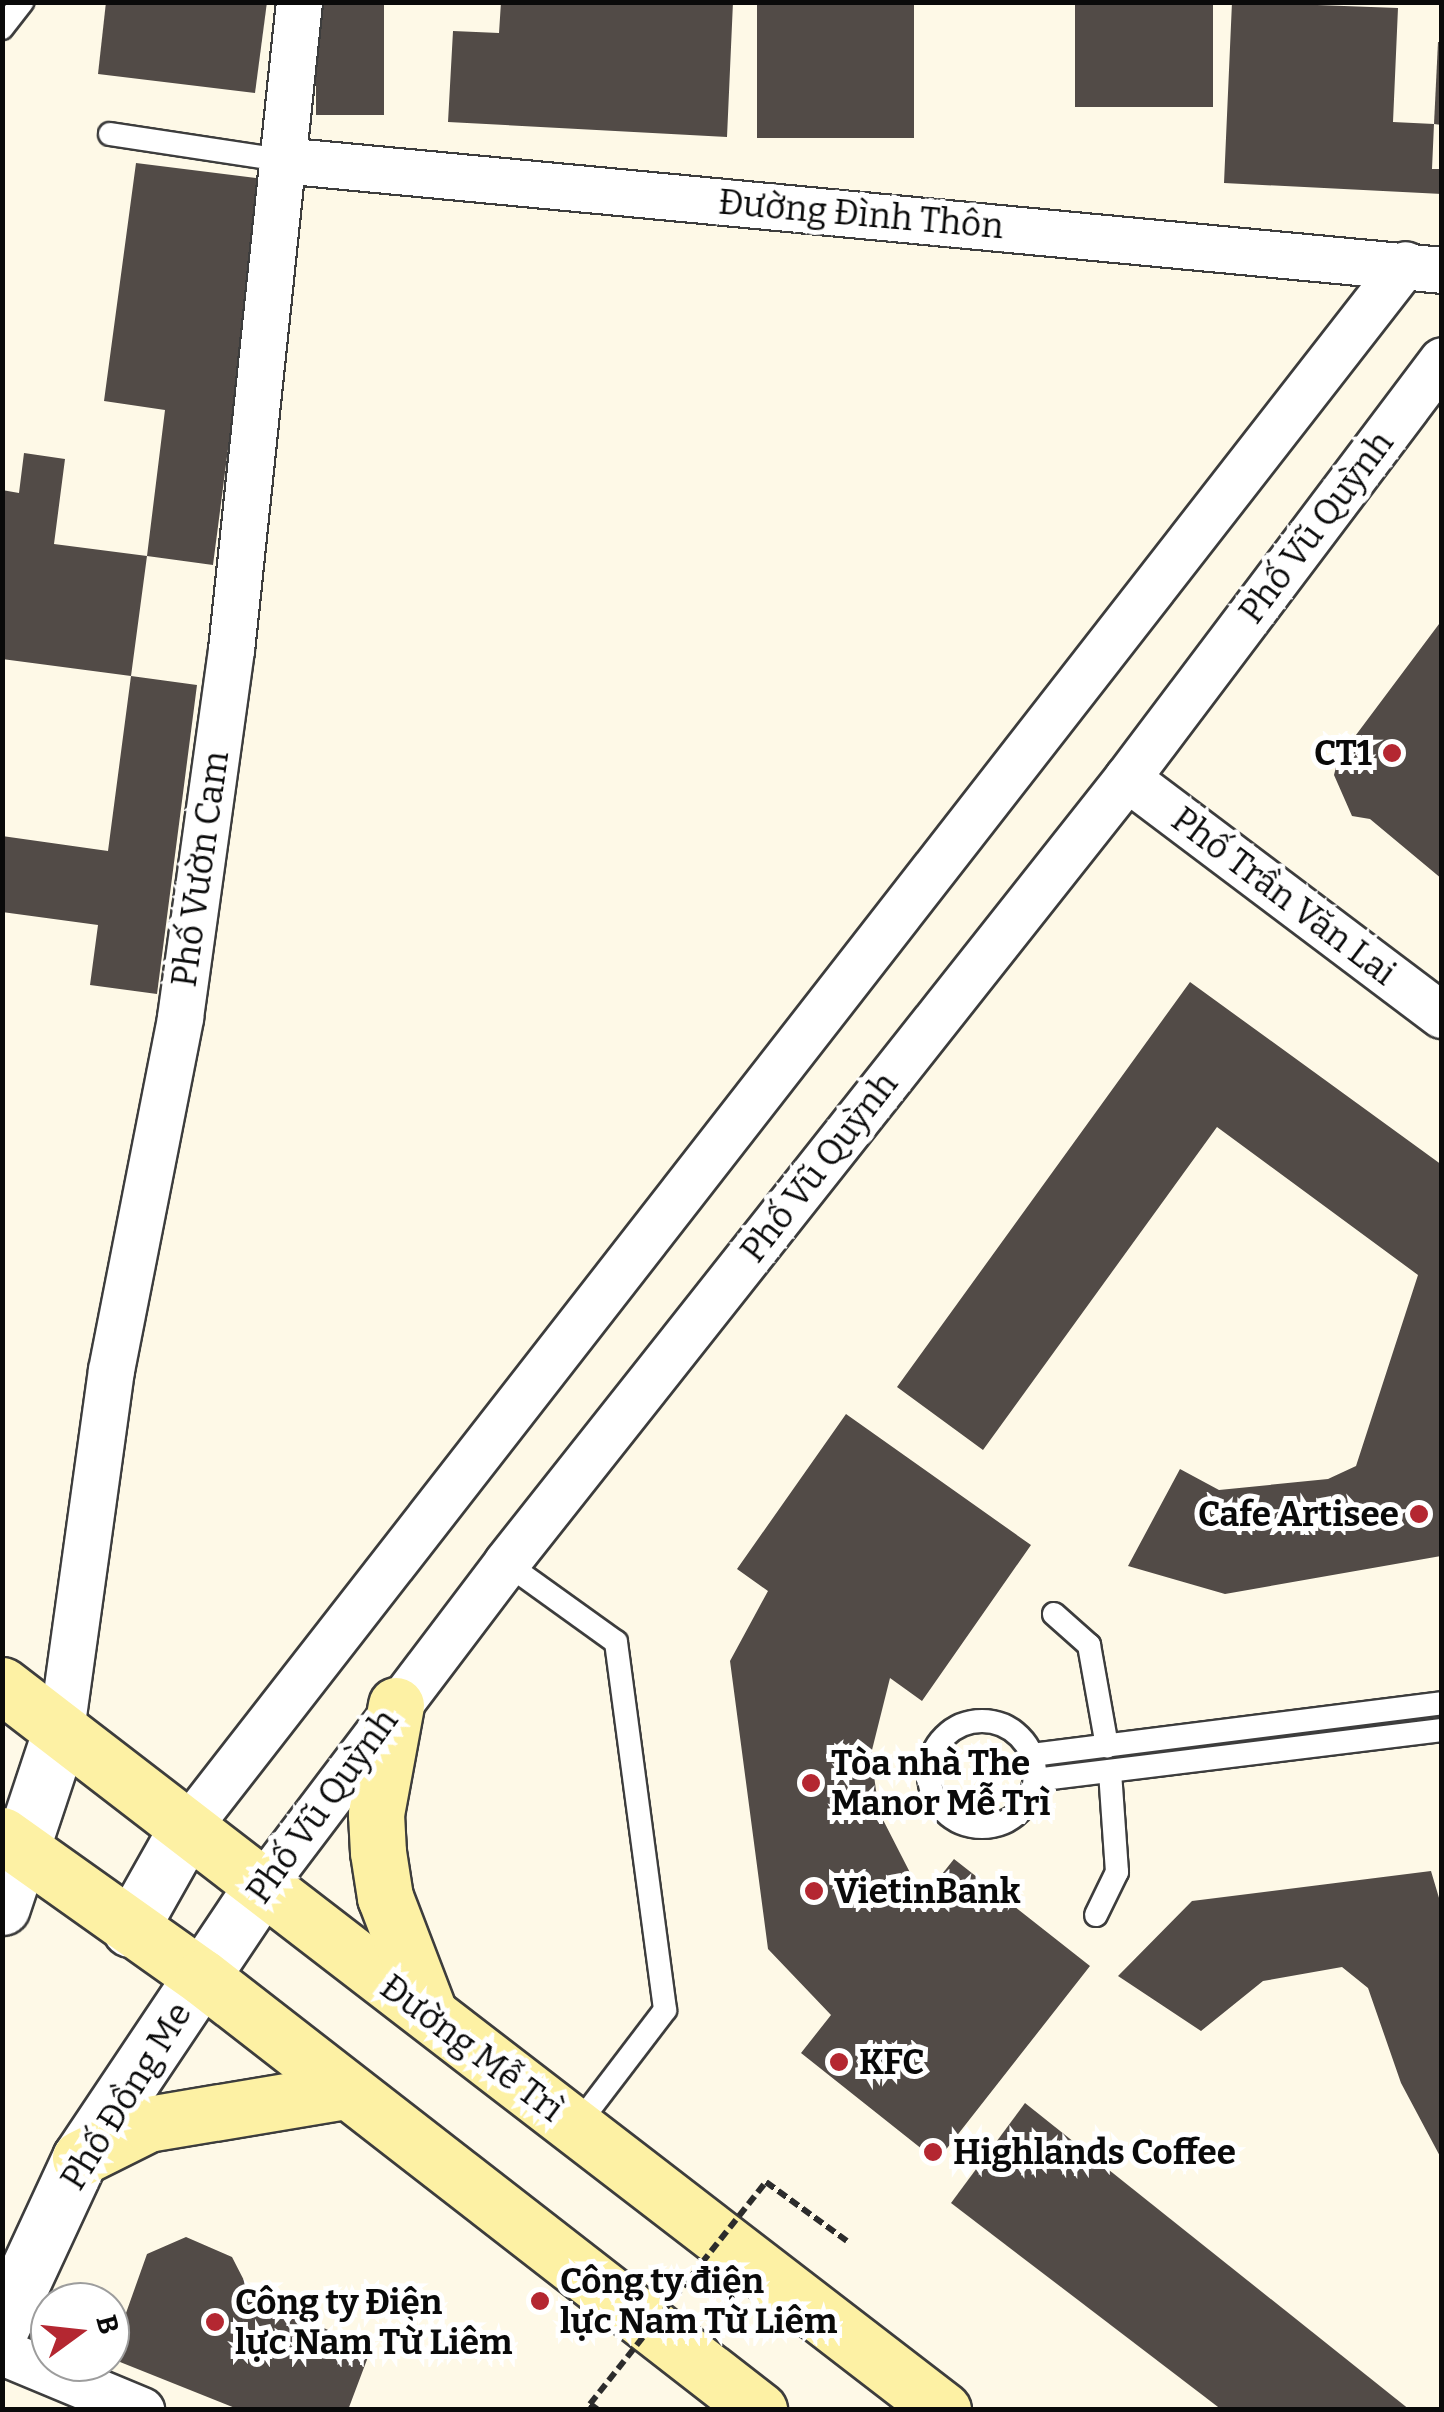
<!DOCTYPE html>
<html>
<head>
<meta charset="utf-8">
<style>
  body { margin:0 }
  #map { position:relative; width:1444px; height:2412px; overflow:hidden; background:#fef9e7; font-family:Bitter,serif }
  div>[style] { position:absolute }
  .building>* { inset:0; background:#524b47; transform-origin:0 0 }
  .path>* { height:6px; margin-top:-3px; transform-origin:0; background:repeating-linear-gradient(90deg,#2c2c2c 0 10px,transparent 0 15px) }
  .roads { filter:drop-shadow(2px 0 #3d3d3d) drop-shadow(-2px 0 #3d3d3d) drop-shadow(0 2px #3d3d3d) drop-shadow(0 -2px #3d3d3d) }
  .service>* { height:22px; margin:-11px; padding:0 11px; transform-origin:11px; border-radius:11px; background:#fff }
  .service>.ring { margin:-11px; padding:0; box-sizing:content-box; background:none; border:22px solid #fff; border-radius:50% }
  .minor>* { height:45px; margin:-22.5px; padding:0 22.5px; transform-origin:22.5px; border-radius:22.5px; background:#fff }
  .tertiary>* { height:55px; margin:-27.5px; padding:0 27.5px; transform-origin:27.5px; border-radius:27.5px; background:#fff }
  .secondary>* { height:55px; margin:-27.5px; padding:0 27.5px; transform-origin:27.5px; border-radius:27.5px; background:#fdf1a4 }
  .path-bridge>* { height:6px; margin-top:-3px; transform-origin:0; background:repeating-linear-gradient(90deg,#2c2c2c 0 10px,transparent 0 15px) }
  .dots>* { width:28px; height:28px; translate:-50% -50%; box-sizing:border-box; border:5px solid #fff; border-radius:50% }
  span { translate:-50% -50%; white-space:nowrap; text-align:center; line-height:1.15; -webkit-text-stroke:10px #fff; paint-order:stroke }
  .street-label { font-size:35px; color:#0a0a0a }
  .poi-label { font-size:35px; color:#0a0a0a; font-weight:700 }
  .right { translate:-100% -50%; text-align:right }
  .left { translate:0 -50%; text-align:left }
  .frame { position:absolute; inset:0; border:5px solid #0a0a0a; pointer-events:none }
  .north { position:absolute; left:30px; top:2282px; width:100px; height:100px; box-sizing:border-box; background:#fff; border:2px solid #9d9d9d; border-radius:50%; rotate:75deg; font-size:28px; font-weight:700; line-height:40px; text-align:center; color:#0a0a0a }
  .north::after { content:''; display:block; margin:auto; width:35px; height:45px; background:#b42731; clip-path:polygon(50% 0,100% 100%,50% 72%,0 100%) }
</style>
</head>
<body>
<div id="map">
  <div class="building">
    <div style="clip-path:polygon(106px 2px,267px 2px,255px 93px,98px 74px)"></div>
    <div style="left:316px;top:2px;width:68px;height:113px"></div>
    <div style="clip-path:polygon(501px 2px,733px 2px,727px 137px,448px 122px,453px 31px,499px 33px)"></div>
    <div style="left:757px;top:2px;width:157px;height:136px"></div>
    <div style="left:1075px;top:2px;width:138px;height:105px"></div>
    <div style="clip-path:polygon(1232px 2px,1398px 8px,1393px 122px,1434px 124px,1432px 169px,1442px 169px,1442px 194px,1224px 183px)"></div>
    <div style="clip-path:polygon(1438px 42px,1442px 42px,1442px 125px,1434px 124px)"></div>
    <div style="clip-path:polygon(136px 163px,263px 179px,213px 565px,147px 556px,165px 410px,104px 401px)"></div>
    <div style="clip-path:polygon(24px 453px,65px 459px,54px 544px,147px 556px,131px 676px,2px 659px,2px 490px,19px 493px)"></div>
    <div style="clip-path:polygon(1442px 620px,1442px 879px,1370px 819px,1352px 816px,1334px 775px,1338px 759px)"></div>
    <div style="clip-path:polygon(131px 676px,197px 685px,157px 994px,90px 985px,98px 925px,2px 912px,2px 836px,108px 851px)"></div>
    <div style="clip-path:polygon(1190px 982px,1442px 1165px,1441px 1556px,1225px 1594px,1128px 1566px,1180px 1469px,1219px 1490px,1328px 1479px,1356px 1466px,1418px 1275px,1217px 1127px,983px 1450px,897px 1387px)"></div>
    <div style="clip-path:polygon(846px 1414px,1031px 1545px,922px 1701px,890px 1678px,871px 1754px,879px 1812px,923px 1898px,954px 1859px,1090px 1966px,937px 2161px,801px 2053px,831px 2015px,768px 1949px,730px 1661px,768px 1591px,737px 1569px)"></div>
    <div style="clip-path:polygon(1431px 1871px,1442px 1908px,1442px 2160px,1401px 2083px,1368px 1988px,1342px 1967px,1263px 1981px,1201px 2031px,1118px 1976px,1192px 1901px)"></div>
    <div style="clip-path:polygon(1025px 2103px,1410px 2410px,1222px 2410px,951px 2203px)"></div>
    <div style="clip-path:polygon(186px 2237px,232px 2257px,252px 2296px,371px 2349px,348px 2410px,240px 2410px,110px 2358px,147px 2254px)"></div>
  </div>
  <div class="path">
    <div style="left:766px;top:2182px;width:100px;rotate:36.1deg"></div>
    <div style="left:590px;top:2404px;width:10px;rotate:37deg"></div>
  </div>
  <div class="roads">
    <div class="service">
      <div style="left:2px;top:28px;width:33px;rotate:-52deg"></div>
      <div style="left:110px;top:134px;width:173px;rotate:8.6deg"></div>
      <div style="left:506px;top:1563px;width:135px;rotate:35.7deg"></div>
      <div style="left:616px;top:1642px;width:371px;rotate:82.4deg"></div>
      <div style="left:665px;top:2010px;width:147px;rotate:127.3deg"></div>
      <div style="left:1054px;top:1614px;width:47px;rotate:41.5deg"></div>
      <div style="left:1089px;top:1645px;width:103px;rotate:79.9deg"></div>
      <div class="ring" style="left:929px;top:1721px;width:84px;height:84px"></div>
      <div style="left:1032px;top:1755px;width:413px;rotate:-7.2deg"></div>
      <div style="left:1035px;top:1780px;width:410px;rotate:-7deg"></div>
      <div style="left:1096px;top:1915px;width:48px;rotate:-64deg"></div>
      <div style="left:1117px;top:1872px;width:101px;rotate:-94deg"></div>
    </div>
    <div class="minor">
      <div style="left:281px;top:160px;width:1166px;rotate:5.41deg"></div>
      <div style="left:1127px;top:778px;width:394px;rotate:37deg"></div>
      <div style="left:61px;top:1730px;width:363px;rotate:-82.1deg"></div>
      <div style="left:111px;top:1370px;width:360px;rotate:-78.9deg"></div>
      <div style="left:180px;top:1017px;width:371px;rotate:-82.1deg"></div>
      <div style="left:231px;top:650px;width:652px;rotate:-84.01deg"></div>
      <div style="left:187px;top:1828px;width:1982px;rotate:-52.09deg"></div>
      <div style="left:262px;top:1886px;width:405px;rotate:-52.9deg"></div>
      <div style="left:506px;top:1563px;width:1001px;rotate:-51.65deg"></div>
      <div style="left:1127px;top:778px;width:523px;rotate:-53deg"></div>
      <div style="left:2px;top:2352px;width:151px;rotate:22.6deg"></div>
    </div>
    <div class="tertiary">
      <div style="left:2px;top:1907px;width:187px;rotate:-71.6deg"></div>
      <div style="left:130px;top:1929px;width:116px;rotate:-60.6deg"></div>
      <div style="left:2px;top:2326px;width:185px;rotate:-65.1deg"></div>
      <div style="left:80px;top:2158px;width:327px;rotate:-56.2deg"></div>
    </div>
    <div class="secondary">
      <div style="left:2px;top:1685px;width:1188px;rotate:37.61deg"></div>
      <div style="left:396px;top:1705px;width:111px;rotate:100.4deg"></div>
      <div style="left:376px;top:1814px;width:38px;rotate:87deg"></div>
      <div style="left:378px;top:1852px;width:46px;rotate:81.2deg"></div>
      <div style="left:385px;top:1897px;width:123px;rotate:69.1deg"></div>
      <div style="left:2px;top:1835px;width:245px;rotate:35.4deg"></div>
      <div style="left:202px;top:1977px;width:706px;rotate:37.86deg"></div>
      <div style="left:80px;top:2158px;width:76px;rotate:-26.6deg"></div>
      <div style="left:148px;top:2124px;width:201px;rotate:-9.5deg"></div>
    </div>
  </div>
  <div class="path-bridge">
    <div style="left:590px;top:2404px;width:283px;rotate:-51.6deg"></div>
  </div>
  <div class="dots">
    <div style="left:1392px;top:753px;background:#b42731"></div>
    <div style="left:1419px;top:1514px;background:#b42731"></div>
    <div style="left:811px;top:1783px;background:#b42731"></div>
    <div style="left:814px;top:1891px;background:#b42731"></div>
    <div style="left:839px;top:2062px;background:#b42731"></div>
    <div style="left:933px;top:2152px;background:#b42731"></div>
    <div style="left:540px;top:2301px;background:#b42731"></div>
    <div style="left:215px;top:2322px;background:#b42731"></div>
  </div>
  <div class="street-label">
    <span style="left:861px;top:214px;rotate:5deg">Đường Đình Thôn</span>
    <span style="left:1316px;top:527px;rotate:-53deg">Phố Vũ Quỳnh</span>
    <span style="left:200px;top:869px;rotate:-82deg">Phố Vườn Cam</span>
    <span style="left:1284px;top:896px;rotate:37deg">Phố Trần Văn Lai</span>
    <span style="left:819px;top:1167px;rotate:-52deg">Phố Vũ Quỳnh</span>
    <span style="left:322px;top:1806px;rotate:-54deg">Phố Vũ Quỳnh</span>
    <span style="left:472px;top:2048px;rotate:37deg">Đường Mễ Trì</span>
    <span style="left:126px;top:2096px;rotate:-58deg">Phố Đồng Me</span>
  </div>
  <div class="poi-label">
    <span class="right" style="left:1372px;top:753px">CT1</span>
    <span class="right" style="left:1399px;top:1514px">Cafe Artisee</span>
    <span class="left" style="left:831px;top:1783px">Tòa nhà The<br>Manor Mễ Trì</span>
    <span class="left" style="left:834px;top:1891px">VietinBank</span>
    <span class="left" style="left:859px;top:2062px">KFC</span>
    <span class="left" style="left:953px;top:2152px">Highlands Coffee</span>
    <span class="left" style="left:560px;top:2301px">Công ty điện<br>lực Nam Từ Liêm</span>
    <span class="left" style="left:235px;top:2322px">Công ty Điện<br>lực Nam Từ Liêm</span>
  </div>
  <div class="frame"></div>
  <div class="north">B</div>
</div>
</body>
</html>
